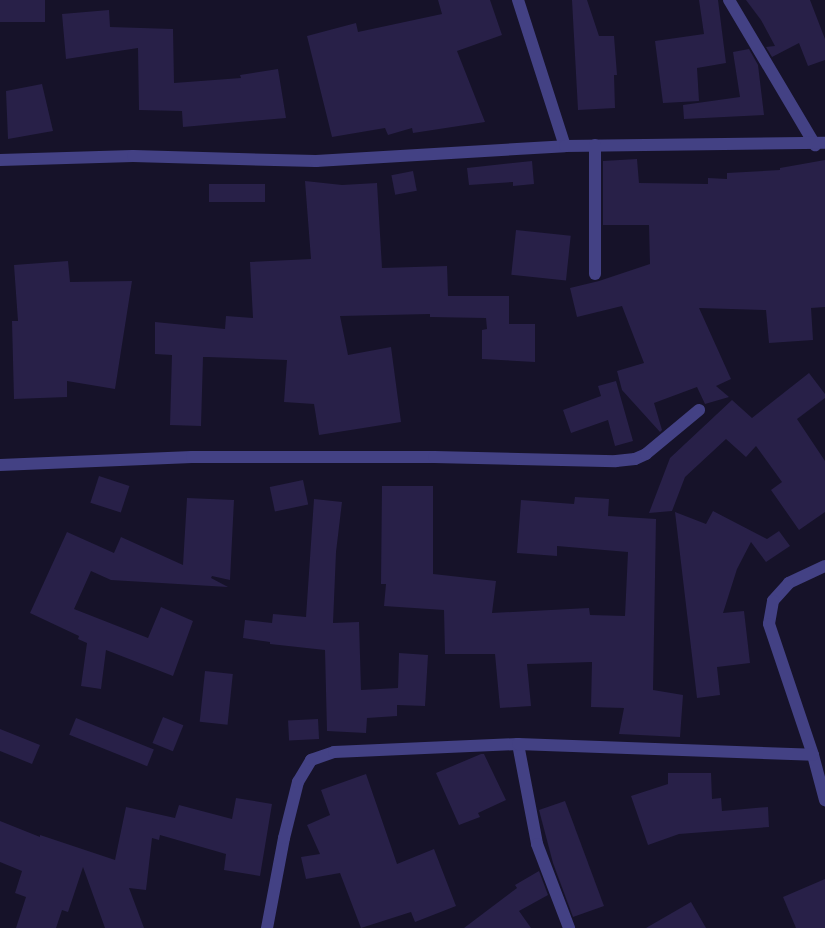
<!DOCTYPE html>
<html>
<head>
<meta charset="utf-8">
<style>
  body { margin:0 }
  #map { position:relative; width:825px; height:928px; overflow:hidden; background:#161229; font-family:"Fira Sans Condensed",sans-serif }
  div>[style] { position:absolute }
  .building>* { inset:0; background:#282048; transform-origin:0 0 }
  .street>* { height:12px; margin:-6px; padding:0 6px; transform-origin:6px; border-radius:6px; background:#434184 }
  span { translate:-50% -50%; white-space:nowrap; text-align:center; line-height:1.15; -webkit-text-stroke:4px #161229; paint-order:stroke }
</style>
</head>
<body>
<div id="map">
  <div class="building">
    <div style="left:0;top:0;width:45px;height:22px"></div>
    <div style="clip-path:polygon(438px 0,490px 0,502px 35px,457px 51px,485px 122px,413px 133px,412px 128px,388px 135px,385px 128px,332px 137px,307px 36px,356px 23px,358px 32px,442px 14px)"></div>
    <div style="clip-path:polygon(572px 0,587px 0,599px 36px,614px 36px,617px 75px,614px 75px,615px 108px,578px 110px)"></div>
    <div style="clip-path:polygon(699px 0,718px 0,726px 63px,697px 68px,699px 101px,663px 103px,655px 41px,704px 34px)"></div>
    <div style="clip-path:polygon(746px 0,810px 0,825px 39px,825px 60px,808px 66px,799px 43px,772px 57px,766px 47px,775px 46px,761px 20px)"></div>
    <div style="clip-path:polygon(109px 10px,110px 27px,173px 29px,174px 83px,241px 78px,240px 75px,278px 69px,286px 118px,183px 127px,182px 111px,139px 110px,138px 48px,66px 59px,62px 14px)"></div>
    <div style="clip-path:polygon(749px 49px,758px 65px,764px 115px,684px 119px,683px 105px,740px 97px,733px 52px)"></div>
    <div style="clip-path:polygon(42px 84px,53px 131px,8px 139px,6px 91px)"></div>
    <div style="clip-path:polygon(637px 159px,639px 183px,708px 184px,708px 178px,727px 179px,727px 173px,780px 170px,780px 168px,825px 160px,825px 307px,811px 308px,813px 340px,769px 343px,766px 310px,699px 308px,731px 379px,716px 386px,729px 397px,705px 404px,697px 387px,654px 403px,662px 430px,660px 432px,622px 390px,617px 371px,644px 363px,622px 306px,577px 317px,570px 288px,599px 281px,650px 264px,649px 225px,603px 225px,603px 161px)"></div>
    <div style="clip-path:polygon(532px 161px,534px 184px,513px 186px,513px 182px,469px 185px,467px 168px)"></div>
    <div style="left:413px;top:171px;width:20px;height:22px;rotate:79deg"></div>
    <div style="clip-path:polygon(305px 181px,342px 185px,377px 183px,382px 268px,447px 266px,448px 296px,509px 296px,509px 324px,535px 324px,535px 362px,482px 359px,482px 330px,487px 329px,486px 318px,430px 317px,430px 314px,340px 316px,348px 355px,391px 347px,401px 422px,319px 435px,314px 404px,284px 402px,287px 360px,208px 357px,203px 357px,201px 426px,170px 425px,172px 355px,155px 354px,155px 322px,225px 329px,226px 316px,253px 318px,250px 262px,311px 259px)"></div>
    <div style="left:265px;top:184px;width:18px;height:56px;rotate:90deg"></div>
    <div style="left:516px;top:230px;width:55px;height:45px;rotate:6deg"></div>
    <div style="clip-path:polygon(68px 261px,70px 282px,132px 281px,115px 389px,67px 381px,67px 397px,14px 399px,12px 321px,18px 321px,14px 265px)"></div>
    <div style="clip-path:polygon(809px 373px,825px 394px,825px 398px,797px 419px,825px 461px,825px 512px,799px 530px,771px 490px,782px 482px,756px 446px,746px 457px,726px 439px,685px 477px,672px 511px,649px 513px,670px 458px,732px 400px,752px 418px)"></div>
    <div style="clip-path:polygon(616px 381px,633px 441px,615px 446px,608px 420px,571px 433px,563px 410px,601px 396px,598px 386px)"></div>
    <div style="left:99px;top:476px;width:32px;height:28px;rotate:18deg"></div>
    <div style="left:303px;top:480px;width:25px;height:34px;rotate:78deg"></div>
    <div style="clip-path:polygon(382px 486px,433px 486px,433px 574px,496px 581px,492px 613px,589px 608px,590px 615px,625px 616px,628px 552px,557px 546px,557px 556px,517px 553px,521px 500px,574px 504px,575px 497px,609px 499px,608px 516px,656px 519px,653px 690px,683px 695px,680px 737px,619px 734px,624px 708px,591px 707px,592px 662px,527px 664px,531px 706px,500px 708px,495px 654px,445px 654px,444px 610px,384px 606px,386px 584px,381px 584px)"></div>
    <div style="clip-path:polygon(187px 498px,234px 500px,230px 580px,212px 576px,211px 578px,228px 587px,111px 580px,91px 571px,74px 609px,148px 638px,161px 607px,193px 621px,173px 676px,106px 650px,101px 689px,81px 686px,87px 643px,78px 639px,79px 636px,30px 613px,67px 532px,114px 553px,121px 537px,183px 565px)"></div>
    <div style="clip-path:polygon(314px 499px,342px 502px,336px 552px,333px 623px,359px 622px,361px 690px,398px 688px,399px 653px,428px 655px,425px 706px,397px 705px,397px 716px,367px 718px,366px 733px,327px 731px,325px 650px,270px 644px,270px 642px,243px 638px,245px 620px,272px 623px,273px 614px,306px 617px)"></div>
    <div style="clip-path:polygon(713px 511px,767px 539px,779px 531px,790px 546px,766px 562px,751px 542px,737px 569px,723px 613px,744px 611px,750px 663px,717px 667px,720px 695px,697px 698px,675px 512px,706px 524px)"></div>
    <div style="left:205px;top:671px;width:28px;height:51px;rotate:6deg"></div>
    <div style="left:163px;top:717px;width:22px;height:28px;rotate:22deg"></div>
    <div style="left:76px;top:718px;width:84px;height:18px;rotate:22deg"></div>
    <div style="left:318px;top:719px;width:20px;height:30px;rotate:87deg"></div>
    <div style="clip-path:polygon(0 729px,40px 745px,32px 764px,0 751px)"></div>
    <div style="clip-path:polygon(481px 754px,484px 754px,506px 800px,478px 813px,480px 817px,459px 825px,436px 773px)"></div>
    <div style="clip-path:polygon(668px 773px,711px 773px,712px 799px,721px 798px,722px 811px,768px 807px,769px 827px,679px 834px,648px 845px,631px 796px,668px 784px)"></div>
    <div style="clip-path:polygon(366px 774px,397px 864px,434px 849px,456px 906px,415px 922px,411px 912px,361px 928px,340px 873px,306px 879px,301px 857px,320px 854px,307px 825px,330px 815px,321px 790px)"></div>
    <div style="clip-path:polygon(236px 798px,272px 804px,260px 876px,224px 870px,226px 854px,160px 835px,159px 840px,152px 838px,146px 890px,129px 888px,144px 928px,105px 928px,83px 867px,68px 912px,62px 910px,56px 928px,16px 928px,26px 897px,15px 893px,22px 871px,0 862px,0 821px,40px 837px,40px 835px,115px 860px,126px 807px,175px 818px,179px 805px,232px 819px)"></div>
    <div style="clip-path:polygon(565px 801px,604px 906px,573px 917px,553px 863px,539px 810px)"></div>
    <div style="clip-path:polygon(539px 871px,548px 895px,519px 911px,531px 928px,464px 928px,517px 888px,515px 885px)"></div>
    <div style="clip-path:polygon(825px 879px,825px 928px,796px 928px,783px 897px)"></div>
    <div style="clip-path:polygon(691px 902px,706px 928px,646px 928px)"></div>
  </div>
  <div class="street">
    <div style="left:518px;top:0;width:153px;rotate:72.2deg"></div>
    <div style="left:729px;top:0;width:169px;rotate:59.3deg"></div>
    <div style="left:0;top:160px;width:133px;rotate:-1.7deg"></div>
    <div style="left:133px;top:156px;width:183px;rotate:1.6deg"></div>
    <div style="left:316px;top:161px;width:249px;rotate:-3.4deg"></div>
    <div style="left:565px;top:146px;width:260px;rotate:-0.7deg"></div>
    <div style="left:595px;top:274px;width:129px;rotate:-90deg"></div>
    <div style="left:0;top:465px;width:192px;rotate:-2.4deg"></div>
    <div style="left:192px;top:457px;width:242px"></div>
    <div style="left:434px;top:457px;width:182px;rotate:1.3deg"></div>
    <div style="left:616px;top:461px;width:19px;rotate:-6deg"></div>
    <div style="left:635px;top:459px;width:12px;rotate:-24deg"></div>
    <div style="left:646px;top:454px;width:69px;rotate:-39.7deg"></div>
    <div style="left:825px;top:566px;width:40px;rotate:155deg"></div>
    <div style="left:789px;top:583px;width:24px;rotate:132deg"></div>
    <div style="left:773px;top:601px;width:23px;rotate:100deg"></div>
    <div style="left:769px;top:624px;width:138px;rotate:71.4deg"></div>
    <div style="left:813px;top:755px;width:47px;rotate:75.1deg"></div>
    <div style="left:518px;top:744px;width:102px;rotate:79.2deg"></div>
    <div style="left:537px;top:844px;width:90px;rotate:69.1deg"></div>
    <div style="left:267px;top:928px;width:92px;rotate:-79.3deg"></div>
    <div style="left:284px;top:838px;width:58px;rotate:-76deg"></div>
    <div style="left:298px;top:782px;width:26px;rotate:-59deg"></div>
    <div style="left:311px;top:760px;width:24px;rotate:-19deg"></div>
    <div style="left:334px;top:752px;width:184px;rotate:-2.5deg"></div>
    <div style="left:518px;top:744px;width:295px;rotate:2.1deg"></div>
  </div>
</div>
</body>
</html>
